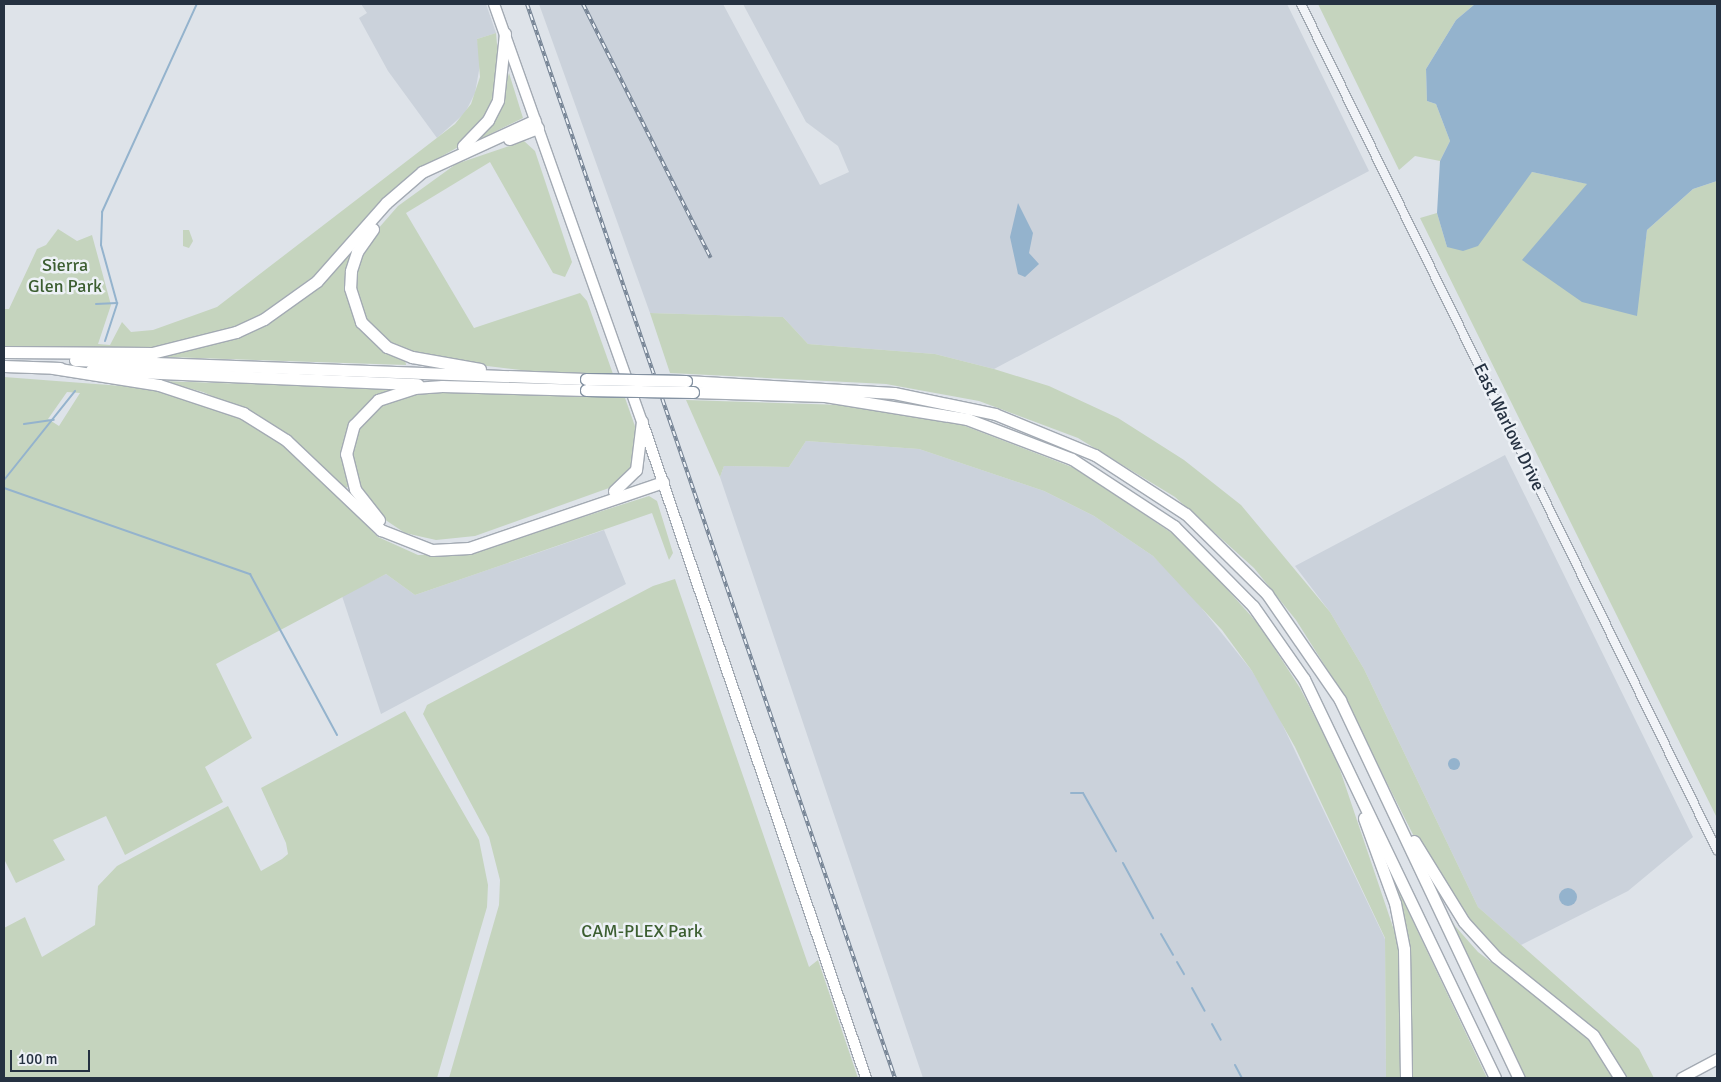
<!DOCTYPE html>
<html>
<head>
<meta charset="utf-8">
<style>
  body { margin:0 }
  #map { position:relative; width:1721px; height:1082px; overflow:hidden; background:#dee3e9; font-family:Signika,sans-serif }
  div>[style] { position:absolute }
  .built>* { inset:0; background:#cbd2db }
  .green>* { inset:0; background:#c5d4be }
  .water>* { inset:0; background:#94b3cd }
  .round { border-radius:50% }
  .stream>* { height:2px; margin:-1px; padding:0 1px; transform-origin:1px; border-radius:1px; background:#94b3cd }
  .roads { filter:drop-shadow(1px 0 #a3aab3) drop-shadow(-1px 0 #a3aab3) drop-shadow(0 1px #a3aab3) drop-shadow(0 -1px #a3aab3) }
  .minor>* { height:8px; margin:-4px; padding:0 4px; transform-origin:4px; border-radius:4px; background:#f1f3f7 }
  .major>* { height:10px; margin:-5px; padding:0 5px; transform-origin:5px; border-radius:5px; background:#fff }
  .highway>* { height:11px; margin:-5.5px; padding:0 5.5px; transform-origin:5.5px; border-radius:5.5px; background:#fff }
  .rail>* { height:4px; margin-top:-2px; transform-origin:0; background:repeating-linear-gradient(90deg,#edf1f6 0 5.5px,#758394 0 11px); box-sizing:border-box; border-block:1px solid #758394 }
  .bridges { filter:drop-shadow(1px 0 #8391a1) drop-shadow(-1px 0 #8391a1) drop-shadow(0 1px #8391a1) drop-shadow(0 -1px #8391a1) }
  .highway-bridge>* { height:11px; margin:-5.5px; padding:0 5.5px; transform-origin:5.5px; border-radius:5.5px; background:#fff }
  span { translate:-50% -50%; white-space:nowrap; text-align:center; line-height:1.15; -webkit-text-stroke:5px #edf1f6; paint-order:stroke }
  .park-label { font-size:18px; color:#3c5e31 }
  .street-label { font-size:18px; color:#253141 }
  .frame { position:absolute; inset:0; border:5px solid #253141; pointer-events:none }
  .scale { position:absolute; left:10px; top:1050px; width:80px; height:22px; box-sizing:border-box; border:2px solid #253141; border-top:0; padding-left:6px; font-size:15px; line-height:18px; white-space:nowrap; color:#253141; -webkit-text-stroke:4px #edf1f6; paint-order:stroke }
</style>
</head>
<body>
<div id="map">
  <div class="built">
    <div style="clip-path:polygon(361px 4px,486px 4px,496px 33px,477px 39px,481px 59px,475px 93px,465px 113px,437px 138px,388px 71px,359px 18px,367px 13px)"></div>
    <div style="clip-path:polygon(539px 4px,723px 4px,820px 185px,849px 172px,838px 146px,806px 122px,743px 4px,1287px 4px,1369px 171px,994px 369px,935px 354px,808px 344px,783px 317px,650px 313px)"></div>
    <div style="clip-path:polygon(806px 441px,919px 449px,1044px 491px,1094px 516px,1153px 556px,1188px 591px,1252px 671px,1274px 707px,1385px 939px,1386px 1078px,923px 1078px,720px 477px,724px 466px,789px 467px)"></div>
    <div style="clip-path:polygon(1505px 455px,1693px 837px,1628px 891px,1521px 945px,1478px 907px,1364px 669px,1330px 612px,1295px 566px)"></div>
    <div style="clip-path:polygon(604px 530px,626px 584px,381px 714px,342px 596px,386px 574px,415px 595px)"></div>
  </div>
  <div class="green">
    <div style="clip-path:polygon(1318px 4px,1475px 4px,1456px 20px,1426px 69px,1427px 101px,1436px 104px,1450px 141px,1440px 161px,1415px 156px,1399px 170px)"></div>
    <div style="clip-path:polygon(496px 33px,500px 79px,486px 119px,460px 146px,421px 168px,329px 265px,246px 325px,155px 350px,4px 347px,4px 309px,9px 309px,37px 249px,46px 245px,58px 229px,77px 241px,92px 235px,111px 305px,98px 344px,110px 345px,122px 322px,131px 332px,153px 330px,217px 307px,455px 124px,471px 104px,480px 77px,477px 39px)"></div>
    <div style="clip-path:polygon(509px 73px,523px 118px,472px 143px,504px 91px)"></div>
    <div style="clip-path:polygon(524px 141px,535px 151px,572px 262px,565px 277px,553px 273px,490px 162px,406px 213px,474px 328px,580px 293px,587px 301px,613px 374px,538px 372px,412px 357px,371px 332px,353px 289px,356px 265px,370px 238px,398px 206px,456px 164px)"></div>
    <div style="clip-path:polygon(1532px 172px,1588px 184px,1636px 316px,1647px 230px,1693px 189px,1717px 181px,1717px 818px,1420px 218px,1437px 213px,1447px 247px,1509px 198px)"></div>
    <div style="clip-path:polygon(183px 230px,189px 230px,193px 241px,189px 248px,183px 246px)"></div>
    <div style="clip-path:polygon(360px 238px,346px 288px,350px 307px,369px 338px,405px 358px,406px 365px,168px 357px,167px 353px,209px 345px,265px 322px)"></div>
    <div style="clip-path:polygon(650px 313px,783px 317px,808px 344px,935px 354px,994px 369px,1049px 386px,1118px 418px,1184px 460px,1241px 505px,1330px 612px,1364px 669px,1478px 907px,1639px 1049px,1654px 1078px,1624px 1078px,1604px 1041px,1500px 956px,1439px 886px,1339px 688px,1296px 620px,1254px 568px,1175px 497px,1078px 438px,979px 401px,886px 384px,670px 373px)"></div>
    <div style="clip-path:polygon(evenodd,4px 377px,148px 388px,238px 416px,283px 443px,378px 537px,418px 555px,467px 554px,649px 496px,657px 501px,673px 553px,669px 560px,652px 513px,415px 595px,386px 574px,216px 664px,252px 738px,205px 767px,223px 802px,125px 855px,106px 816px,53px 840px,65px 860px,16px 883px,4px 859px,4px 377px,67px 392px,80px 393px,59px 426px,48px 419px,67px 392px)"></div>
    <div style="clip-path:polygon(161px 381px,400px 389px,363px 409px,343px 455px,348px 487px,342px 489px,255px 415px,203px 392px)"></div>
    <div style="clip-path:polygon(413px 390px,624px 395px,637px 432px,637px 458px,623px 480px,609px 488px,475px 536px,436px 540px,405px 533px,378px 515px,357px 488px,350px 459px,356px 428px,376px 405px)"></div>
    <div style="clip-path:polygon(686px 400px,843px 405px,952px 421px,1077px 469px,1185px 542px,1260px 626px,1300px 688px,1336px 758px,1396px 936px,1401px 967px,1402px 1078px,1386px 1078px,1385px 938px,1295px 747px,1252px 671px,1222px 630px,1153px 556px,1094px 516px,1044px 491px,919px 449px,806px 441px,789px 467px,724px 466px,720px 477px)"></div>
    <div style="clip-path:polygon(675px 579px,809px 967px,818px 960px,858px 1078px,449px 1078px,499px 905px,500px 880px,489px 837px,423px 714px,427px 705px,653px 586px)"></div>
    <div style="clip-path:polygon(405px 711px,479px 840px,488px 885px,487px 907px,437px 1078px,4px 1078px,4px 928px,25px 917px,42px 957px,95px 925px,98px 886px,117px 866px,228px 806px,261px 871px,282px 859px,288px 854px,286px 843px,261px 788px)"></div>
    <div style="clip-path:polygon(1393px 879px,1487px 1078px,1410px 1078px,1411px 990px,1407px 946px,1389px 881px)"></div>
    <div style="clip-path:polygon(1441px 901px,1455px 926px,1478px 952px,1569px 1021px,1590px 1040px,1615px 1078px,1523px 1078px)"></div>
  </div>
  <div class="water">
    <div style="clip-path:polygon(1475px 4px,1717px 4px,1717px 181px,1693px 189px,1647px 230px,1637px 316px,1582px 302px,1522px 260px,1587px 184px,1532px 172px,1478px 246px,1463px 251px,1447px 247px,1437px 213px,1440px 161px,1450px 141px,1436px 104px,1427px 101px,1426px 69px,1456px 20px)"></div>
    <div style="clip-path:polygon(1018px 203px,1033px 233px,1029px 253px,1039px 264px,1025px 277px,1018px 274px,1010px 237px)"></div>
    <div class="round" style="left:1448px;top:758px;width:12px;height:12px"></div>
    <div class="round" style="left:1559px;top:888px;width:18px;height:18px"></div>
  </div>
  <div class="stream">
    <div style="left:96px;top:304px;width:21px;rotate:-3deg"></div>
    <div style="left:105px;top:341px;width:40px;rotate:-72deg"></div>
    <div style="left:117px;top:303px;width:60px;rotate:-105.4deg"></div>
    <div style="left:101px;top:245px;width:33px;rotate:-88deg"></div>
    <div style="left:102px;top:212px;width:229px;rotate:-65.5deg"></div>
    <div style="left:24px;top:424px;width:30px;rotate:-8deg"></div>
    <div style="left:4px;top:480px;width:114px;rotate:-51.4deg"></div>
    <div style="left:4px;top:488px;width:261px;rotate:19.3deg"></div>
    <div style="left:250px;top:574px;width:183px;rotate:61.6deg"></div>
    <div style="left:1071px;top:793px;width:12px"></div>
    <div style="left:1083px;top:793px;width:67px;rotate:60.4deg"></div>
    <div style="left:1123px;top:863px;width:63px;rotate:61.4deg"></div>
    <div style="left:1161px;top:934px;width:24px;rotate:60deg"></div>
    <div style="left:1177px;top:962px;width:14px;rotate:60deg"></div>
    <div style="left:1192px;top:988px;width:26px;rotate:61deg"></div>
    <div style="left:1212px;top:1024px;width:18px;rotate:61deg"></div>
    <div style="left:1235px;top:1065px;width:15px;rotate:62deg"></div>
  </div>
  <div class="roads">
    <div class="minor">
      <div style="left:1301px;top:4px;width:943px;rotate:63.82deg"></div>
    </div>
    <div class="major">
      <div style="left:494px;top:4px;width:442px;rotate:70.5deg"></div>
      <div style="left:642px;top:421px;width:694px;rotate:71.17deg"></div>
      <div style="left:1682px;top:1078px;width:40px;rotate:-28deg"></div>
    </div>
    <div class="highway">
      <div style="left:509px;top:139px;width:31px;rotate:-21deg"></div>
      <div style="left:463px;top:146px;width:36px;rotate:-46deg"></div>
      <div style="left:488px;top:120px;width:22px;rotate:-63deg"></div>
      <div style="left:498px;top:100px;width:67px;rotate:-84deg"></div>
      <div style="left:373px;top:229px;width:28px;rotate:125deg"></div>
      <div style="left:357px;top:252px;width:20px;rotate:108deg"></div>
      <div style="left:351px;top:271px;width:17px;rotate:93deg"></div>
      <div style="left:350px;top:288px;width:36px;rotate:72deg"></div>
      <div style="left:361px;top:322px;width:36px;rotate:44deg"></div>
      <div style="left:387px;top:347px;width:27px;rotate:22deg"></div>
      <div style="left:412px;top:357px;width:69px;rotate:10deg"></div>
      <div style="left:4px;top:352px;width:148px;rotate:0.4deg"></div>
      <div style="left:152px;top:353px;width:87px;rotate:-14deg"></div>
      <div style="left:236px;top:332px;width:31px;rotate:-25deg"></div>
      <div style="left:264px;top:319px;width:65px;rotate:-35.6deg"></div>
      <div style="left:317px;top:281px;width:104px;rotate:-48.5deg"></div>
      <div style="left:386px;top:203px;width:48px;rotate:-40.7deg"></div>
      <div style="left:422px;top:172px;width:124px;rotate:-24.7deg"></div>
      <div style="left:75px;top:360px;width:511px;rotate:2.13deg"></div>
      <div style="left:4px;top:366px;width:56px;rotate:2deg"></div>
      <div style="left:53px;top:368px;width:107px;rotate:9.1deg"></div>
      <div style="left:159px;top:385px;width:89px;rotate:18.4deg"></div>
      <div style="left:243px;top:413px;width:51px;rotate:32.1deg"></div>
      <div style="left:286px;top:440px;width:131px;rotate:43.5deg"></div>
      <div style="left:381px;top:530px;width:55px;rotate:21.4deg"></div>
      <div style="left:432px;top:550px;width:37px;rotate:-3deg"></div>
      <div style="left:469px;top:548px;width:205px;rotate:-18.8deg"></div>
      <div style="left:91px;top:370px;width:327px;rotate:2.5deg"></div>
      <div style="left:686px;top:381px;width:208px;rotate:3.3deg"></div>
      <div style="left:894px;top:393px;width:103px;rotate:11.7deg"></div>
      <div style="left:995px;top:414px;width:108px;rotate:22.3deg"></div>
      <div style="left:1095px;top:455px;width:108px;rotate:33deg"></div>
      <div style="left:1186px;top:514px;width:114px;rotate:44.6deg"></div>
      <div style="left:1267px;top:594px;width:129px;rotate:55.4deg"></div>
      <div style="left:1340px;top:700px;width:418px;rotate:64.7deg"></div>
      <div style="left:693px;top:392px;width:132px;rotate:1.7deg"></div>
      <div style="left:825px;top:396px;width:144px;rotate:9.2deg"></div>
      <div style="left:967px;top:419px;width:112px;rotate:20.9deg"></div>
      <div style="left:1072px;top:459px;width:122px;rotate:33.3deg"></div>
      <div style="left:1174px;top:526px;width:112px;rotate:45.4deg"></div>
      <div style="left:1253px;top:606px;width:89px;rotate:55.1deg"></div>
      <div style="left:1304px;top:679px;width:442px;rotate:64.4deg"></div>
      <div style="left:614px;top:491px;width:30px;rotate:-44deg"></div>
      <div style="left:636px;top:470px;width:49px;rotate:-83deg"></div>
      <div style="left:379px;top:520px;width:39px;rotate:-128deg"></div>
      <div style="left:355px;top:489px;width:36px;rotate:-104deg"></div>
      <div style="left:346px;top:454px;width:30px;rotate:-75deg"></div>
      <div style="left:354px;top:425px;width:35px;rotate:-46deg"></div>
      <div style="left:378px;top:400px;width:38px;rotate:-18deg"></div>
      <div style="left:414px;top:388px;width:28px;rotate:-4deg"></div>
      <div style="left:442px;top:386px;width:144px;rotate:1.6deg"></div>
      <div style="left:1364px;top:818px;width:90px;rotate:70deg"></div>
      <div style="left:1395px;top:903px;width:47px;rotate:78.9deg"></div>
      <div style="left:1404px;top:949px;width:129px;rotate:89.1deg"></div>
      <div style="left:1414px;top:841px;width:95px;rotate:58.3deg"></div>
      <div style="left:1464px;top:922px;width:47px;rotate:47.6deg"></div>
      <div style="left:1496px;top:957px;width:124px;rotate:38.8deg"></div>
      <div style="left:1593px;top:1035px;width:51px;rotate:57.9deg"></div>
    </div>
  </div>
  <div class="rail">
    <div style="left:527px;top:4px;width:1135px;rotate:71.09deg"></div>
    <div style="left:583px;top:4px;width:284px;rotate:63.3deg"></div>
  </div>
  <div class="bridges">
    <div class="highway-bridge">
      <div style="left:586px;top:379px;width:100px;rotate:1.1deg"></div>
      <div style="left:586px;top:390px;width:107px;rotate:1.1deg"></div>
    </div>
  </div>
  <div class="park-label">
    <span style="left:65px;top:276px">Sierra<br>Glen Park</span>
    <span style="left:642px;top:931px">CAM-PLEX Park</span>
  </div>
  <div class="street-label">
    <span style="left:1509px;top:427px;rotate:64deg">East Warlow Drive</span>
  </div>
  <div class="frame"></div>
  <div class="scale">100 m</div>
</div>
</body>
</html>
